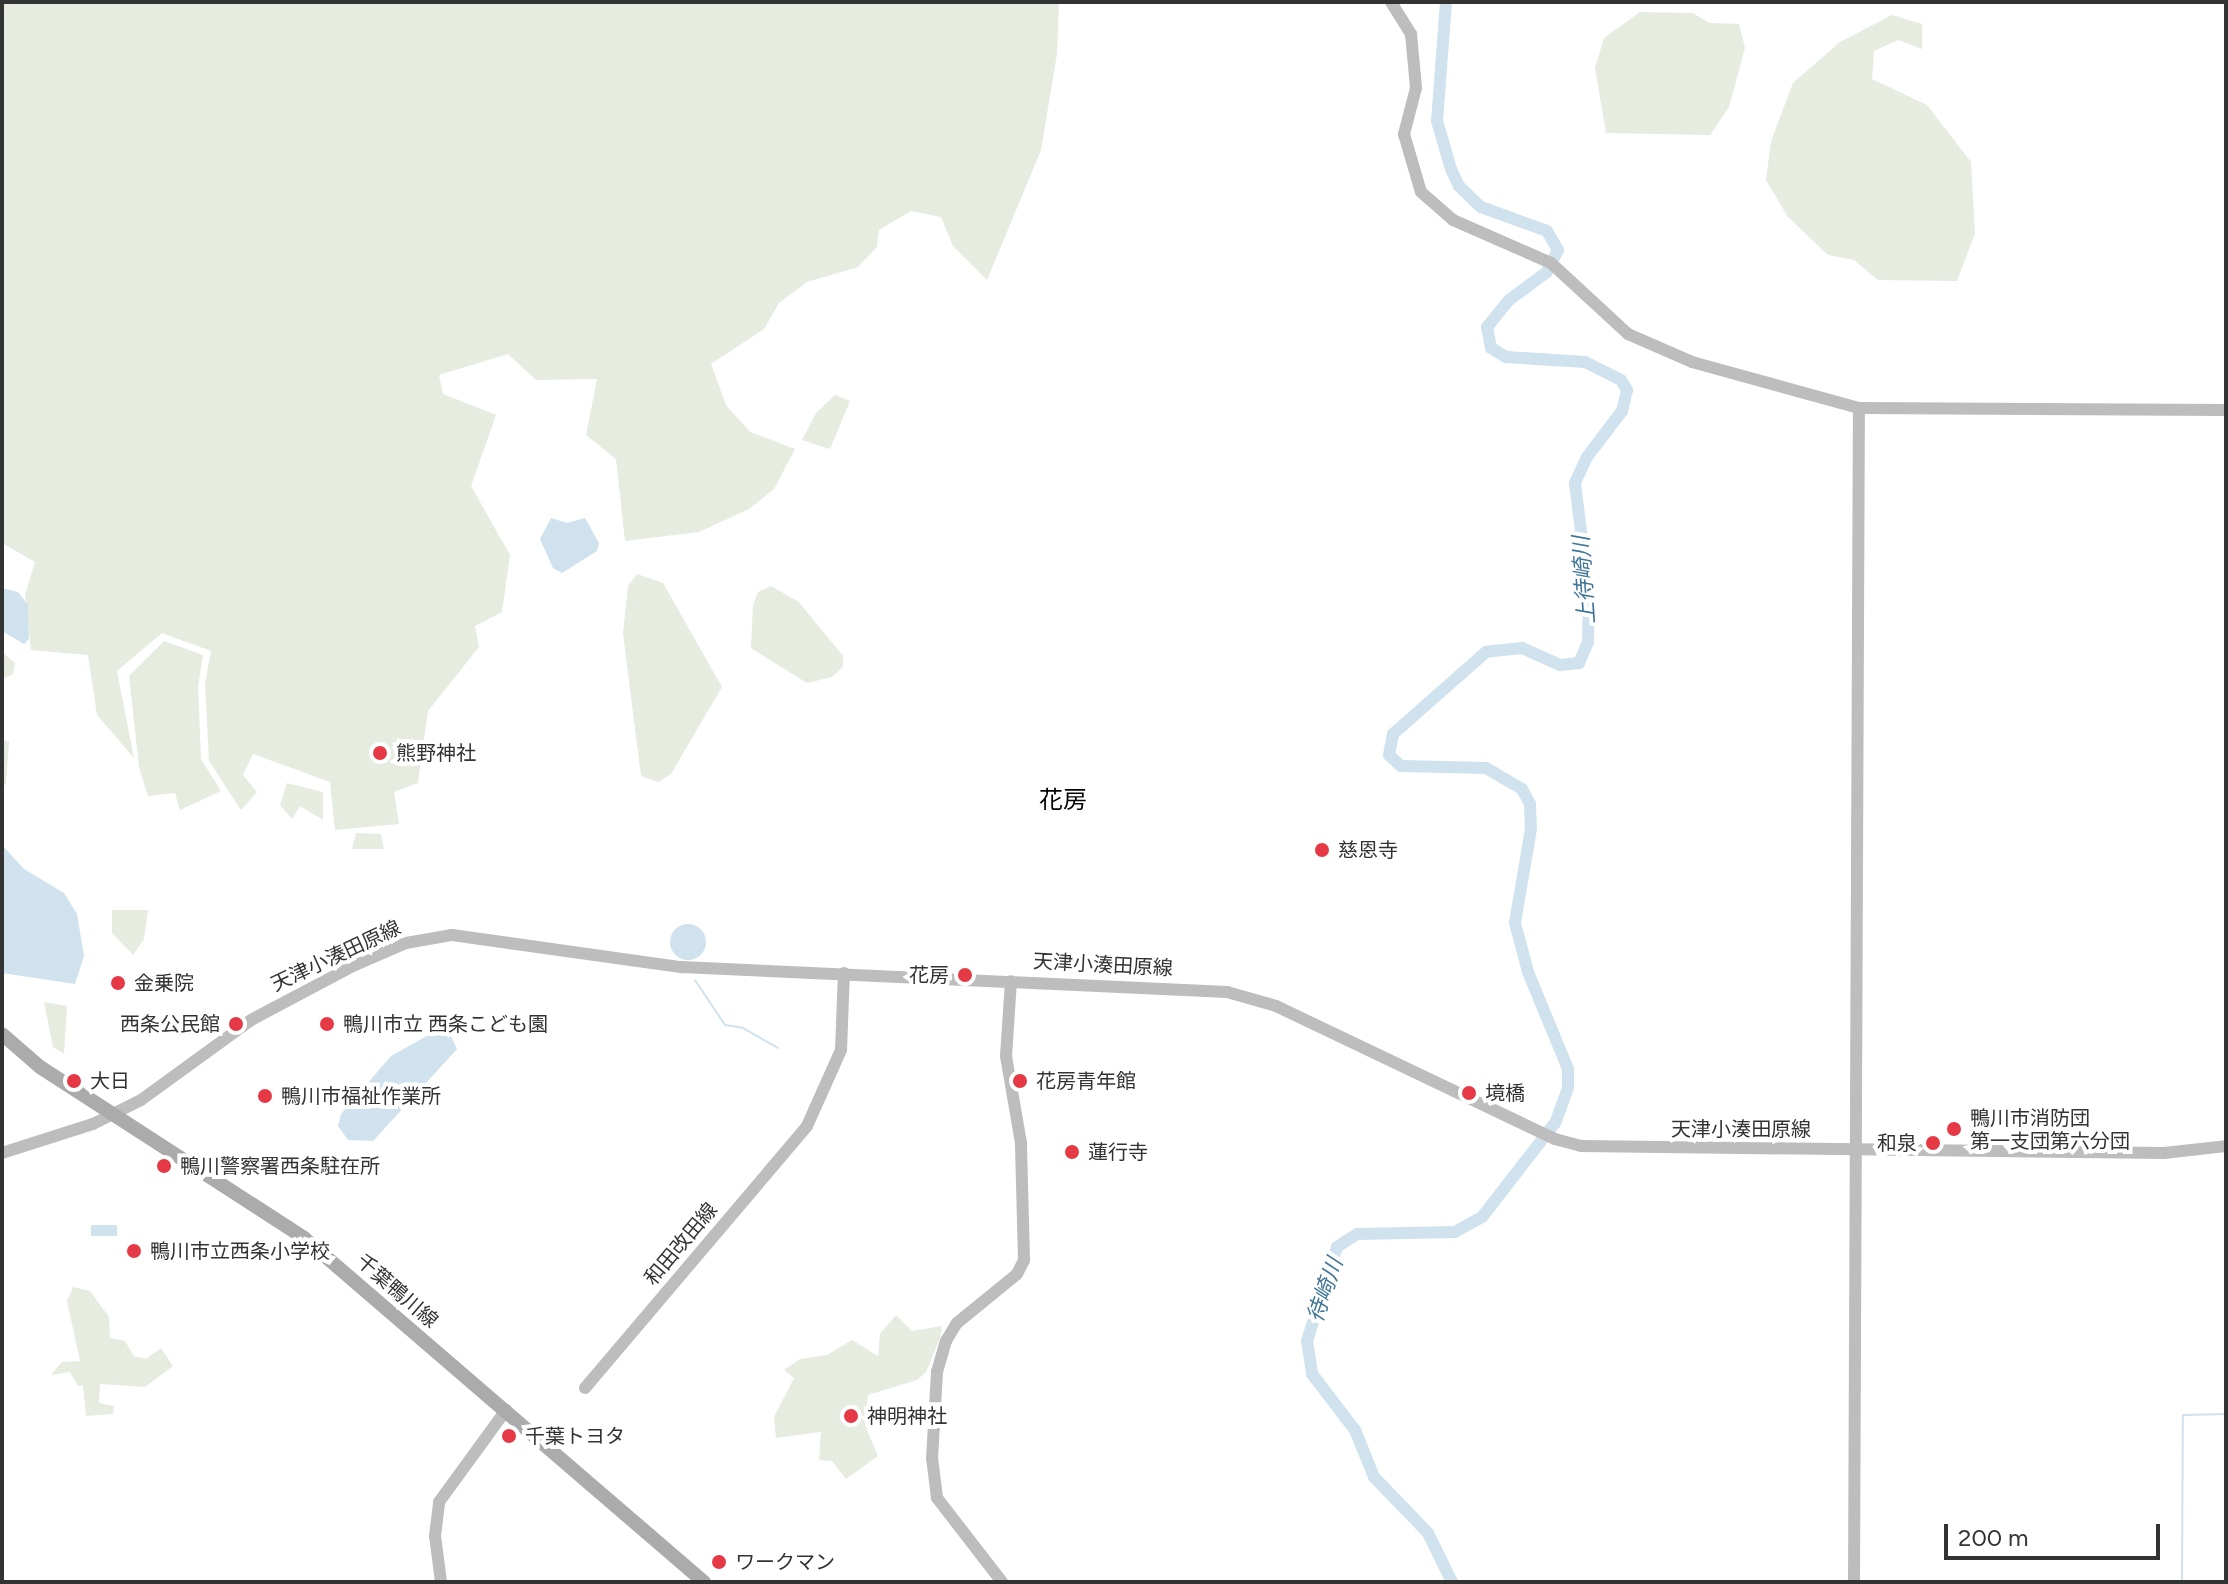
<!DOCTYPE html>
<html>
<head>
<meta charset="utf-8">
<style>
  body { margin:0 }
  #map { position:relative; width:2228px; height:1584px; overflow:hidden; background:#fff; font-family:Figtree,"Noto Sans JP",sans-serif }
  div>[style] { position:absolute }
  .green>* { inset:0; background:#e6ecdf }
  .water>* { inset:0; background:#cfe2ee; transform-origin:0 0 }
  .round { border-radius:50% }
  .stream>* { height:2px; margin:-1px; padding:0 1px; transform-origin:1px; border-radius:1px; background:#cfe2ee }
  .river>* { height:12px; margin:-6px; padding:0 6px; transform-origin:6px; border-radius:6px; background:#cfe2ee }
  .secondary>* { height:12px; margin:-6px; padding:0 6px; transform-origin:6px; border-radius:6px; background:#bdbdbd }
  .primary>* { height:14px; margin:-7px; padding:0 7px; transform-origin:7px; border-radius:7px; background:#ababab }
  .dots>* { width:22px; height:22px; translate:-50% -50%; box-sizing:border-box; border:4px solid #fff; border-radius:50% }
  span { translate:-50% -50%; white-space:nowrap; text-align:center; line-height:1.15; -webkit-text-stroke:8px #fff; paint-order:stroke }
  .poi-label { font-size:20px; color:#333 }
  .left { translate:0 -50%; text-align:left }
  .right { translate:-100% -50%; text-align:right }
  .street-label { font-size:20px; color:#333 }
  .water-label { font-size:22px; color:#3f7597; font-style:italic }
  .quarter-label { font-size:24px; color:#000 }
  .frame { position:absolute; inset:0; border:4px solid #333; pointer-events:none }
  .scale { position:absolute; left:1944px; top:1524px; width:216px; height:36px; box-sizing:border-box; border:4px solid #333; border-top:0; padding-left:10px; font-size:24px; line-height:28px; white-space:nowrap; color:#333; -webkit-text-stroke:6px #fff; paint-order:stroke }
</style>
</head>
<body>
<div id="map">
  <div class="green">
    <div style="clip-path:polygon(2px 2px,1059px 2px,1057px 54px,1041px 150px,987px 280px,953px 246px,941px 217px,911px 211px,879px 230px,877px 247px,858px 267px,807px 282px,779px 303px,764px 329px,711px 364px,726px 405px,750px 432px,795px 449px,774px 489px,749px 509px,699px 532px,625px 541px,616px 459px,586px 435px,597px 379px,536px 380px,508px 354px,439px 375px,443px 394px,496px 415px,471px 486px,510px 555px,502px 612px,475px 626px,479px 647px,428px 711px,418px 783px,394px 792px,399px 824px,335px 830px,330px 782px,253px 754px,243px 775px,257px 792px,241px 810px,209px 761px,205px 684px,211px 651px,162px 633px,117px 671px,134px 758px,97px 715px,88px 655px,31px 650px,25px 595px,35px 562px,2px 543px)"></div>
    <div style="clip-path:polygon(1640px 12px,1693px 13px,1709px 23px,1739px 24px,1745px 48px,1729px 107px,1710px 135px,1606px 133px,1595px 68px,1604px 38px)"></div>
    <div style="clip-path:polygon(1892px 15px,1922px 24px,1922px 49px,1898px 40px,1874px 51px,1872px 79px,1927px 105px,1971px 162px,1975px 233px,1957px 281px,1878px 280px,1854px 260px,1828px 255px,1788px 217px,1766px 180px,1771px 141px,1793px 83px,1840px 42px)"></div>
    <div style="clip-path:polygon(835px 395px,850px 401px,830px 449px,802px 440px,816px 413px)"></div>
    <div style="clip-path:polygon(637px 574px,663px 583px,722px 687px,671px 774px,658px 782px,641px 776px,623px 633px,628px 586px)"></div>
    <div style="clip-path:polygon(771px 586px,799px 602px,843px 656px,843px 667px,832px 677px,807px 683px,751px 648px,753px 605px,758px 592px)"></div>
    <div style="clip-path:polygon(164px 641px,203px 655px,198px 687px,201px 759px,221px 791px,180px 810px,175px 793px,148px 796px,139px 767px,129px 676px)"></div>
    <div style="clip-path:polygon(2px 652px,15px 663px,13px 674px,2px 679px)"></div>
    <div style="clip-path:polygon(2px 739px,9px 742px,6px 785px,2px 784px)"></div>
    <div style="clip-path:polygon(287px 783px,323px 792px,323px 820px,300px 806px,292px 819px,280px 805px)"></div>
    <div style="clip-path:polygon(356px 833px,381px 834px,384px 849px,352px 849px)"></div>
    <div style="clip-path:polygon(112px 910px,148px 910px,144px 939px,133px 955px,112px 933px)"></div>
    <div style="clip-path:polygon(44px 1002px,67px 1006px,64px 1054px,53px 1047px)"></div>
    <div style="clip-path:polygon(73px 1287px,90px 1291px,109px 1317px,110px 1338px,125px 1341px,134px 1356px,146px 1359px,161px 1348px,173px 1366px,145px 1387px,100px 1384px,99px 1403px,114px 1406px,113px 1414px,86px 1416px,83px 1385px,78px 1386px,70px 1372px,51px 1375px,62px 1362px,80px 1361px,67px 1301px)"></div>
    <div style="clip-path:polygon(896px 1315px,912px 1331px,942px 1326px,940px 1338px,926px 1372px,917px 1380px,868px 1395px,865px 1425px,878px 1456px,846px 1479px,832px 1461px,819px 1460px,821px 1432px,776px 1438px,774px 1417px,794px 1378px,784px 1370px,800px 1359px,827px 1355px,852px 1340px,878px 1356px,880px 1334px)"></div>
  </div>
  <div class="water">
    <div style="clip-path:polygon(551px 518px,567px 523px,585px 518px,599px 543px,597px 551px,562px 573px,553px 568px,540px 539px)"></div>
    <div style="clip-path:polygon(2px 588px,18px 592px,28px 605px,29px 639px,24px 644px,2px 631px)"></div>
    <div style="clip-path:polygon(2px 845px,24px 869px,64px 893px,77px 914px,84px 956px,75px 984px,2px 973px)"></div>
    <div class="round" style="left:670px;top:924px;width:36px;height:36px"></div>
    <div style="clip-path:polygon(434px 1032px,451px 1036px,457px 1049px,373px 1141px,348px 1140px,338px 1126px,341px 1114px,391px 1056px)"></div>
    <div style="left:91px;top:1225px;width:26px;height:11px"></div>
  </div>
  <div class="stream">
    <div style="left:695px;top:980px;width:54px;rotate:56.3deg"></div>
    <div style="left:725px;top:1025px;width:18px;rotate:9deg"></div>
    <div style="left:743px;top:1028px;width:40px;rotate:29.7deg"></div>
    <div style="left:2182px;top:1582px;width:167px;rotate:-89.7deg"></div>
    <div style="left:2183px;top:1415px;width:43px;rotate:-1.3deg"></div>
  </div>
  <div class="river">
    <div style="left:1446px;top:2px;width:119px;rotate:94.3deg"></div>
    <div style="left:1437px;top:121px;width:50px;rotate:73.7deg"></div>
    <div style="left:1451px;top:169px;width:19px;rotate:65deg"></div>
    <div style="left:1459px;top:186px;width:30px;rotate:44deg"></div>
    <div style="left:1481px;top:207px;width:70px;rotate:20deg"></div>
    <div style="left:1547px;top:231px;width:22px;rotate:60deg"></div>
    <div style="left:1558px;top:250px;width:25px;rotate:117deg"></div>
    <div style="left:1547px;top:272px;width:47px;rotate:143.6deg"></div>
    <div style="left:1509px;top:300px;width:35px;rotate:129deg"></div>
    <div style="left:1487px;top:327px;width:21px;rotate:79deg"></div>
    <div style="left:1491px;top:348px;width:17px;rotate:31deg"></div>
    <div style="left:1506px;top:357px;width:79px;rotate:3.6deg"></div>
    <div style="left:1585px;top:362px;width:40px;rotate:26.6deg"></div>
    <div style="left:1621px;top:380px;width:12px;rotate:59deg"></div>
    <div style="left:1627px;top:390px;width:22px;rotate:103deg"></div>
    <div style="left:1622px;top:411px;width:58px;rotate:127.3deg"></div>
    <div style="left:1587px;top:457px;width:29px;rotate:115deg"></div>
    <div style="left:1575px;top:483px;width:113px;rotate:82.9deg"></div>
    <div style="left:1589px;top:595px;width:47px;rotate:91.2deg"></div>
    <div style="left:1588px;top:642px;width:23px;rotate:113deg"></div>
    <div style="left:1579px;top:663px;width:19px;rotate:174deg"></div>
    <div style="left:1560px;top:665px;width:42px;rotate:-155.9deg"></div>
    <div style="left:1522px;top:648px;width:36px;rotate:174deg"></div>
    <div style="left:1486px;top:652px;width:124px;rotate:138.6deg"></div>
    <div style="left:1393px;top:734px;width:21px;rotate:101deg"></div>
    <div style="left:1389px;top:755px;width:16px;rotate:43deg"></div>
    <div style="left:1401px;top:766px;width:85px;rotate:1.3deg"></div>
    <div style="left:1486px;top:768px;width:42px;rotate:30.3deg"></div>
    <div style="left:1522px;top:789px;width:17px;rotate:62deg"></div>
    <div style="left:1530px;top:804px;width:25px;rotate:88deg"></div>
    <div style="left:1531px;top:829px;width:95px;rotate:99.7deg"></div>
    <div style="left:1515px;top:923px;width:51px;rotate:75.1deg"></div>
    <div style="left:1528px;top:972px;width:105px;rotate:67.6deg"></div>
    <div style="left:1568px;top:1069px;width:19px;rotate:90deg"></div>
    <div style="left:1568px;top:1088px;width:37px;rotate:110deg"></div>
    <div style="left:1555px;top:1123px;width:119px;rotate:127.8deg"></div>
    <div style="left:1482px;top:1217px;width:31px;rotate:151deg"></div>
    <div style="left:1455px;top:1232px;width:98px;rotate:178.8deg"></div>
    <div style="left:1357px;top:1234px;width:24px;rotate:147deg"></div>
    <div style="left:1337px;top:1247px;width:99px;rotate:107.7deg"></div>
    <div style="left:1307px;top:1341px;width:33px;rotate:81deg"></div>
    <div style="left:1312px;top:1374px;width:71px;rotate:52.5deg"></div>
    <div style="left:1355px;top:1430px;width:51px;rotate:68deg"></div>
    <div style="left:1374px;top:1477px;width:78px;rotate:46deg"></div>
    <div style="left:1428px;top:1533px;width:55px;rotate:63.9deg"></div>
  </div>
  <div class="secondary">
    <div style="left:1391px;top:2px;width:38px;rotate:58deg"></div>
    <div style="left:1411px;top:34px;width:54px;rotate:84.7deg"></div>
    <div style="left:1416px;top:88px;width:48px;rotate:104.6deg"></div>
    <div style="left:1404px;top:134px;width:60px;rotate:73.7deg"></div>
    <div style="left:1421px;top:192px;width:43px;rotate:41.2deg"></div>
    <div style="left:1453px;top:220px;width:107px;rotate:23.7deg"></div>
    <div style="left:1551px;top:263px;width:105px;rotate:42.7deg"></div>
    <div style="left:1628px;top:334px;width:70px;rotate:23.6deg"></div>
    <div style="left:1692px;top:362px;width:173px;rotate:15.4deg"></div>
    <div style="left:1859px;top:408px;width:367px;rotate:0.3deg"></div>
    <div style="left:2px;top:1153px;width:96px;rotate:-17.7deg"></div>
    <div style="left:93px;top:1124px;width:54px;rotate:-26.6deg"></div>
    <div style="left:141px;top:1100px;width:136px;rotate:-36deg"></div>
    <div style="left:251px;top:1020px;width:118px;rotate:-27.9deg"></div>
    <div style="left:355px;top:965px;width:56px;rotate:-23.3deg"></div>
    <div style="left:406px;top:943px;width:47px;rotate:-9.9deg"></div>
    <div style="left:452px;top:935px;width:231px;rotate:8deg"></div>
    <div style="left:681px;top:967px;width:547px;rotate:2.62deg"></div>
    <div style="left:1227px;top:992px;width:51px;rotate:15.9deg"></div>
    <div style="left:1276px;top:1006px;width:309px;rotate:25.5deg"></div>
    <div style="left:1555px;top:1139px;width:27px;rotate:15deg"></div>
    <div style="left:1581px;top:1146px;width:583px;rotate:0.69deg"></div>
    <div style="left:2164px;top:1153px;width:62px;rotate:-6.4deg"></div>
    <div style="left:585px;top:1388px;width:343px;rotate:-49.7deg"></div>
    <div style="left:807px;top:1126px;width:83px;rotate:-65.9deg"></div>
    <div style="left:841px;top:1050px;width:77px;rotate:-87.8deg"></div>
    <div style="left:441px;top:1582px;width:46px;rotate:-97.4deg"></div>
    <div style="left:435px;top:1536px;width:34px;rotate:-83deg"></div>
    <div style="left:439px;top:1502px;width:114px;rotate:-53.9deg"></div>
    <div style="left:1002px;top:1582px;width:106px;rotate:-127.7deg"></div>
    <div style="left:937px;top:1498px;width:39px;rotate:-97deg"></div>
    <div style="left:932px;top:1459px;width:87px;rotate:-86.7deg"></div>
    <div style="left:937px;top:1372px;width:32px;rotate:-74deg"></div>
    <div style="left:946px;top:1341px;width:21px;rotate:-59deg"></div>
    <div style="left:957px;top:1323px;width:77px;rotate:-39.2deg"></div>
    <div style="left:1017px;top:1274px;width:16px;rotate:-63deg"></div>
    <div style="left:1024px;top:1260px;width:117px;rotate:-91.5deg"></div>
    <div style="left:1021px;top:1143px;width:88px;rotate:-99.8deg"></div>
    <div style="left:1006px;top:1056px;width:75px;rotate:-86.2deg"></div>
    <div style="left:1854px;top:1582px;width:1174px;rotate:-89.76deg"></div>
  </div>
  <div class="primary">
    <div style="left:2px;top:1034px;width:50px;rotate:41deg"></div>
    <div style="left:40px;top:1067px;width:315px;rotate:32.9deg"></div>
    <div style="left:304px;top:1238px;width:528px;rotate:40.7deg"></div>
  </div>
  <div class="dots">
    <div style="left:380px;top:753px;background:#e63946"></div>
    <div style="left:1322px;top:850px;background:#e63946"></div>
    <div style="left:965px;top:975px;background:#e63946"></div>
    <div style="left:118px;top:983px;background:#e63946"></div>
    <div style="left:236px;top:1024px;background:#e63946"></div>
    <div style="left:327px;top:1024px;background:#e63946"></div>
    <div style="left:74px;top:1081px;background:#e63946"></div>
    <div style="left:1020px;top:1081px;background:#e63946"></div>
    <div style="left:1469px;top:1093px;background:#e63946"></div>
    <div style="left:265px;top:1096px;background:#e63946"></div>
    <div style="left:1954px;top:1129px;background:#e63946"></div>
    <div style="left:1933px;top:1143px;background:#e63946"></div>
    <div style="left:1072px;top:1152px;background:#e63946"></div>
    <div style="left:164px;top:1166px;background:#e63946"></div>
    <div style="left:134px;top:1251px;background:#e63946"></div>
    <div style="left:851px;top:1416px;background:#e63946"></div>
    <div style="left:509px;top:1436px;background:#e63946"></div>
    <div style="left:719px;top:1562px;background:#e63946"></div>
  </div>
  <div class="poi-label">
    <span class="left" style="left:396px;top:753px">熊野神社</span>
    <span class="left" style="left:1338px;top:850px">慈恩寺</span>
    <span class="right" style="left:949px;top:975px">花房</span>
    <span class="left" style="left:134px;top:983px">金乗院</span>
    <span class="right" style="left:220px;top:1024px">西条公民館</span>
    <span class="left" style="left:343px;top:1024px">鴨川市立 西条こども園</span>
    <span class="left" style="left:90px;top:1081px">大日</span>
    <span class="left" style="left:1036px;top:1081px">花房青年館</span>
    <span class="left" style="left:1485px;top:1093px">境橋</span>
    <span class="left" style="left:281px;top:1096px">鴨川市福祉作業所</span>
    <span class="left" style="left:1970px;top:1130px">鴨川市消防団<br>第一支団第六分団</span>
    <span class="right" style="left:1917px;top:1143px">和泉</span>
    <span class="left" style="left:1088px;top:1152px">蓮行寺</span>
    <span class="left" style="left:180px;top:1166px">鴨川警察署西条駐在所</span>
    <span class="left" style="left:150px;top:1251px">鴨川市立西条小学校</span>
    <span class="left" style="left:867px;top:1416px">神明神社</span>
    <span class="left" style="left:525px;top:1436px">千葉トヨタ</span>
    <span class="left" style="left:735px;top:1562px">ワークマン</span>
  </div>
  <div class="street-label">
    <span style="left:336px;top:956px;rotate:-25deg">天津小湊田原線</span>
    <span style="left:1103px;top:965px;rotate:3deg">天津小湊田原線</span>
    <span style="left:1741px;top:1129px">天津小湊田原線</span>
    <span style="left:681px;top:1244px;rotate:-50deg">和田改田線</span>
    <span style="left:397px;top:1291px;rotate:41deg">千葉鴨川線</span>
  </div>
  <div class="water-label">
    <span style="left:1584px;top:580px;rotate:-94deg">上待崎川</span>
    <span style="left:1325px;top:1290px;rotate:-71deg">待崎川</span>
  </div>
  <div class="quarter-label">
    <span style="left:1063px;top:800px">花房</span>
  </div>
  <div class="frame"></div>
  <div class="scale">200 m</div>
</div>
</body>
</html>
